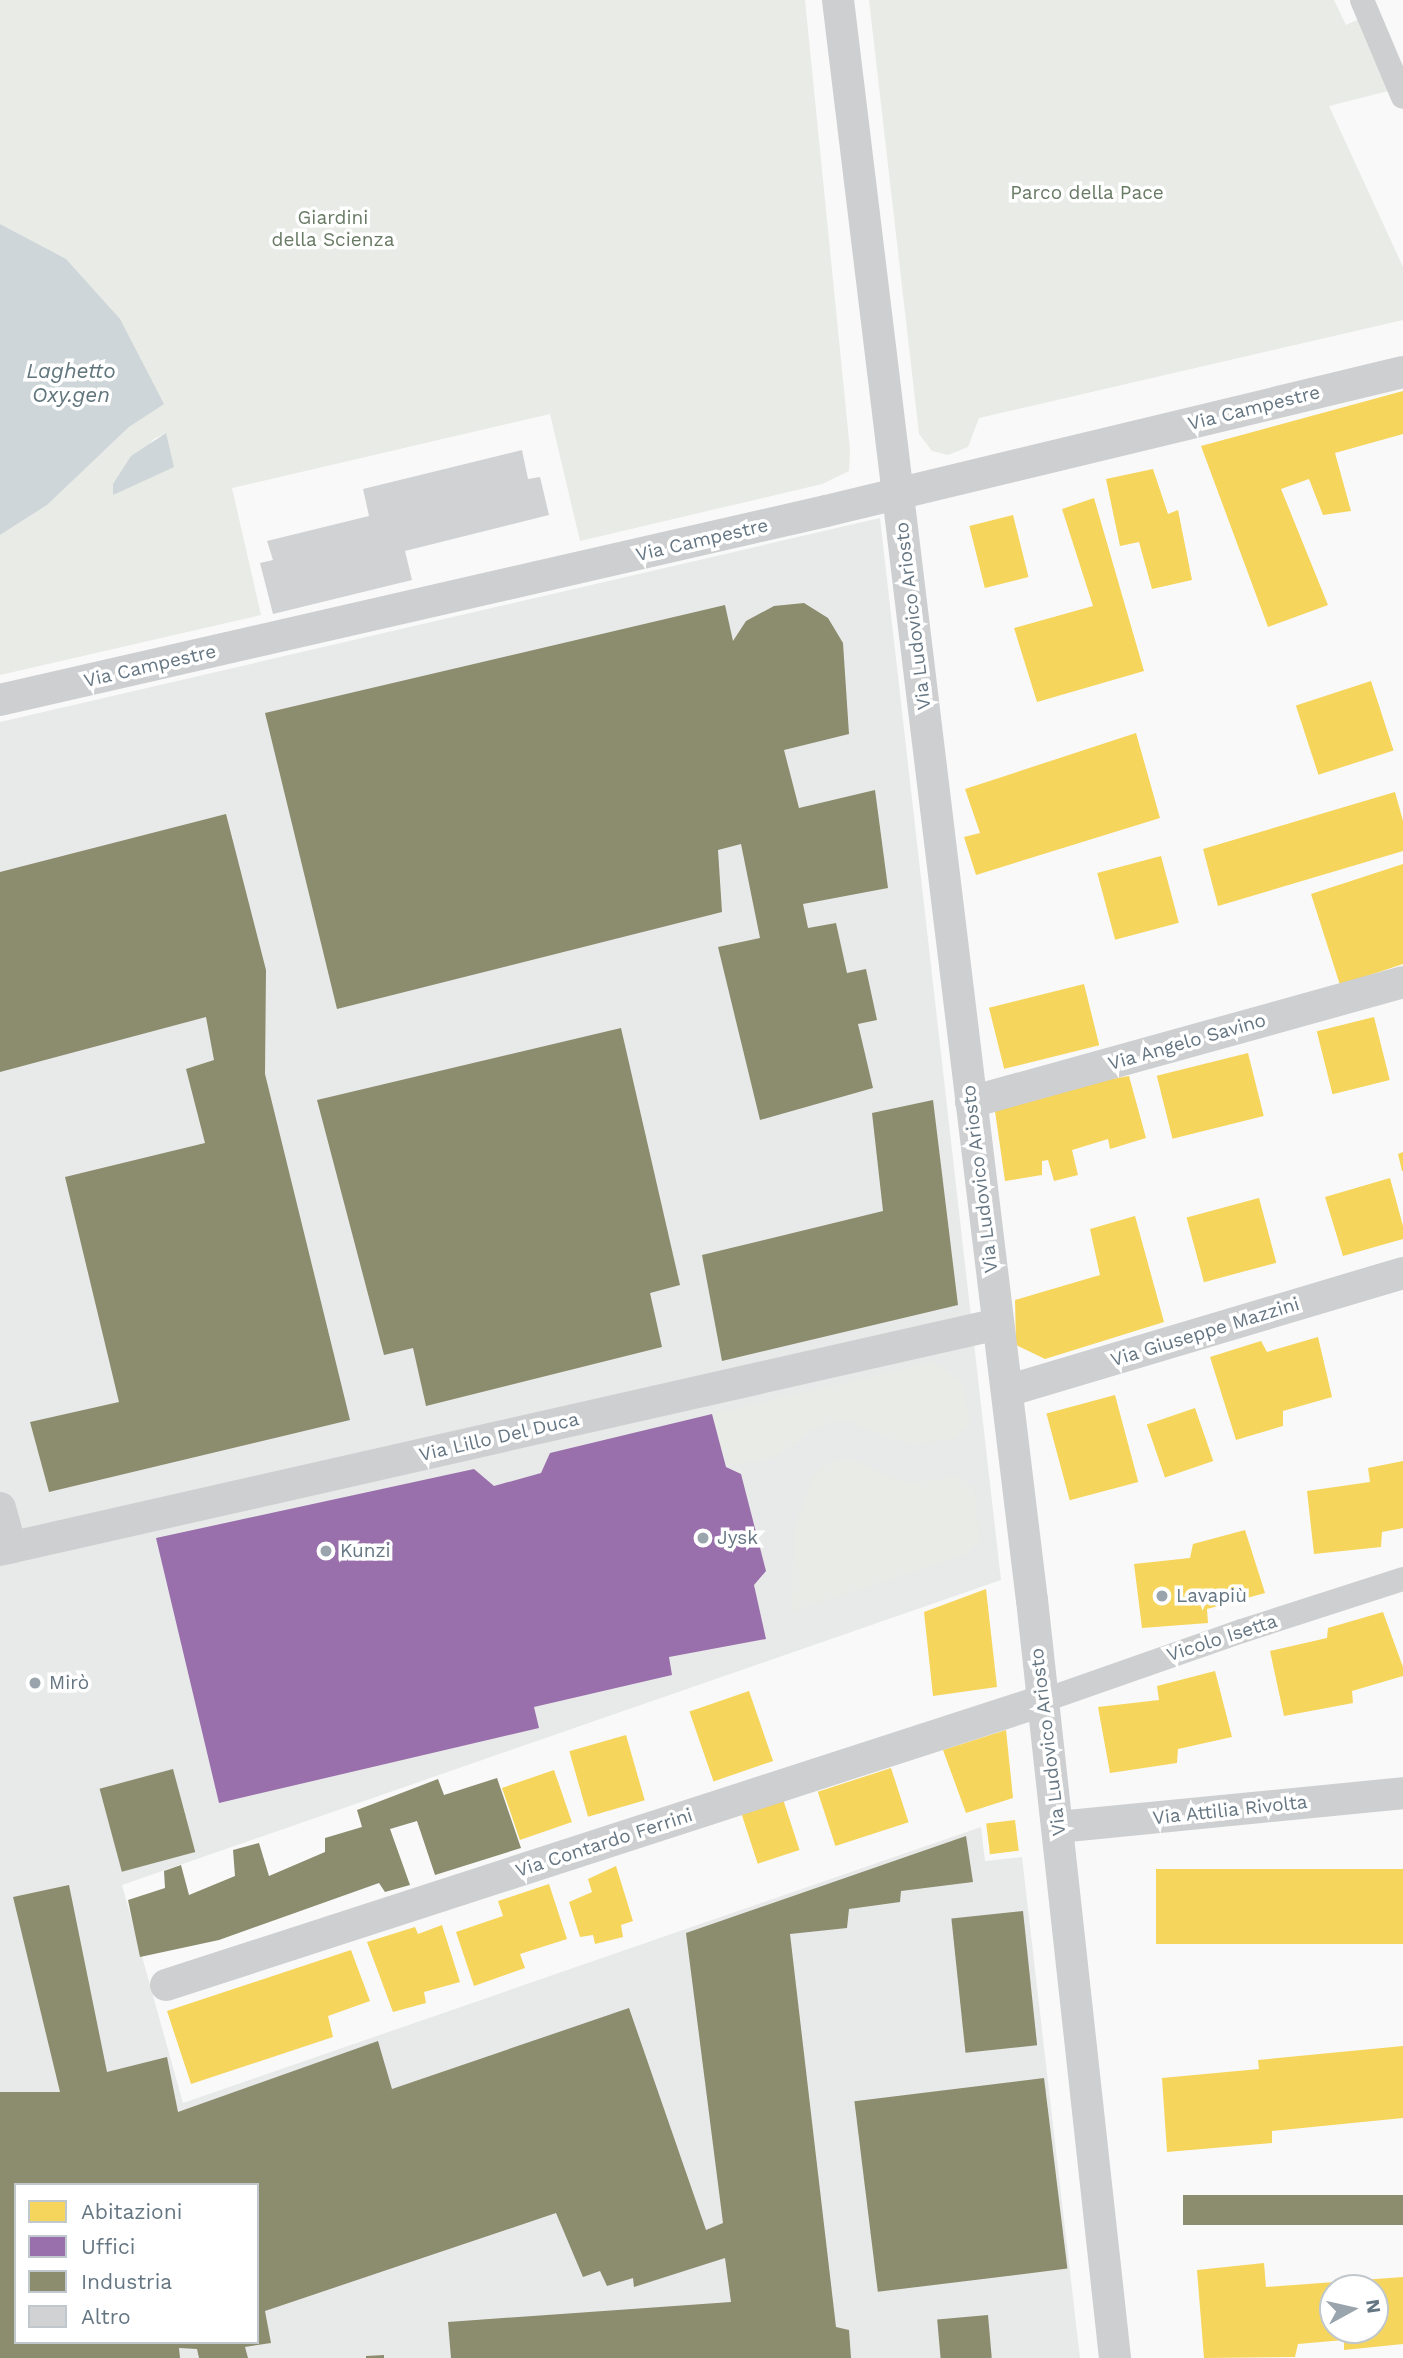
<!DOCTYPE html>
<html>
<head>
<meta charset="utf-8">
<style>
  body { margin:0 }
  #map { position:relative; width:1403px; height:2358px; overflow:hidden; background:#f9f9f9; font-family:"Work Sans",sans-serif }
  div>[style] { position:absolute }
  .built>* { inset:0; background:#e8e9e9 }
  .green>* { inset:0; background:#e8ebe6 }
  .water>* { inset:0; background:#ced6d9 }
  .homes>* { inset:0; background:#f6d55c; transform-origin:0 0 }
  .offices>* { inset:0; background:#9970ab }
  .industry>* { inset:0; background:#8c8c6e; transform-origin:0 0 }
  .building>* { inset:0; background:#d0d2d3 }
  .pedestrian>* { height:24px; margin:-12px; padding:0 12px; transform-origin:12px; border-radius:12px; background:#cecfd0 }
  .minor>* { height:32px; margin:-16px; padding:0 16px; transform-origin:16px; border-radius:16px; background:#cecfd0 }
  .dots>* { width:19px; height:19px; translate:-50% -50%; box-sizing:border-box; border:4px solid #fff; border-radius:50% }
  span { translate:-50% -50%; white-space:nowrap; text-align:center; line-height:1.15; -webkit-text-stroke:7px #fff; paint-order:stroke }
  .park-label { font-size:19px; color:#687a64 }
  .street-label { font-size:19px; color:#657683 }
  .poi-label { font-size:19px; color:#657683 }
  .left { translate:0 -50%; text-align:left }
  .water-label { font-size:21px; color:#60757c; font-style:italic }
  .legend { position:absolute; left:14px; top:2183px; width:245px; height:161px; box-sizing:border-box; background:#fff; border:2px solid #c1c8cd; margin:0; padding:9px 12px; list-style:none; font-size:21px; color:#657683 }
  .legend li { display:flex; align-items:center; gap:14px; height:35px }
  .legend b { width:35px; border:2px solid #c1c8cd }
  .north { position:absolute; left:1319px; top:2274px; width:70px; height:70px; box-sizing:border-box; background:#fff; border:2px solid #c1c8cd; border-radius:50%; rotate:82deg; font-size:19px; font-weight:700; line-height:28px; text-align:center; color:#657683 }
  .north::after { content:''; display:block; margin:auto; width:24px; height:32px; background:#99a4ac; clip-path:polygon(50% 0,100% 100%,50% 72%,0 100%) }
</style>
</head>
<body>
<div id="map">
  <div class="built">
    <div style="clip-path:polygon(evenodd,880px 518px,1001px 1580px,122px 1885px,183px 2103px,981px 1827px,985px 1861px,1022px 1857px,1080px 2358px,0 2358px,0 722px,880px 518px,16px 2185px,257px 2185px,257px 2342px,16px 2342px,16px 2185px)"></div>
  </div>
  <div class="green">
    <div style="clip-path:polygon(evenodd,0 0,805px 0,850px 450px,849px 471px,822px 484px,580px 541px,550px 414px,232px 488px,261px 615px,0 675px,0 535px,47px 505px,129px 427px,163px 404px,66px 260px,0 224px,0 0,166px 433px,114px 495px,113px 484px,154px 439px,166px 433px)"></div>
    <div style="clip-path:polygon(869px 0,1334px 0,1346px 25px,1361px 18px,1392px 90px,1329px 106px,1403px 267px,1403px 320px,979px 418px,968px 447px,948px 455px,932px 451px,919px 434px)"></div>
    <div style="clip-path:polygon(933px 1362px,963px 1382px,970px 1425px,954px 1439px,913px 1444px,891px 1439px,848px 1421px,835px 1421px,813px 1429px,778px 1456px,726px 1467px,712px 1414px)"></div>
    <div style="clip-path:polygon(840px 1460px,857px 1461px,893px 1479px,910px 1482px,959px 1477px,975px 1489px,979px 1540px,966px 1554px,792px 1611px,794px 1530px,811px 1480px,824px 1466px)"></div>
  </div>
  <div class="water">
    <div style="clip-path:polygon(0 224px,66px 259px,120px 319px,164px 404px,129px 427px,47px 505px,0 535px)"></div>
    <div style="clip-path:polygon(166px 433px,174px 467px,113px 495px,113px 484px,131px 456px)"></div>
  </div>
  <div class="homes">
    <div style="clip-path:polygon(1403px 391px,1403px 434px,1335px 453px,1351px 511px,1323px 515px,1309px 479px,1281px 489px,1328px 605px,1268px 627px,1201px 446px)"></div>
    <div style="clip-path:polygon(1153px 469px,1168px 514px,1178px 510px,1192px 580px,1152px 589px,1139px 542px,1120px 546px,1106px 479px)"></div>
    <div style="clip-path:polygon(1094px 498px,1144px 671px,1037px 702px,1014px 628px,1093px 606px,1062px 509px)"></div>
    <div style="left:1013px;top:515px;width:64px;height:45px;rotate:76deg"></div>
    <div style="left:1371px;top:681px;width:73px;height:79px;rotate:72deg"></div>
    <div style="clip-path:polygon(1136px 733px,1160px 818px,976px 875px,964px 837px,980px 833px,965px 789px)"></div>
    <div style="clip-path:polygon(1395px 792px,1403px 821px,1403px 851px,1218px 906px,1203px 849px)"></div>
    <div style="left:1161px;top:856px;width:69px;height:66px;rotate:75deg"></div>
    <div style="clip-path:polygon(1403px 864px,1403px 964px,1340px 985px,1311px 894px)"></div>
    <div style="left:1084px;top:984px;width:63px;height:98px;rotate:76deg"></div>
    <div style="left:1374px;top:1017px;width:65px;height:59px;rotate:76deg"></div>
    <div style="left:1248px;top:1053px;width:65px;height:94px;rotate:76deg"></div>
    <div style="clip-path:polygon(1129px 1076px,1146px 1138px,1110px 1149px,1108px 1139px,1072px 1150px,1078px 1175px,1054px 1181px,1048px 1160px,1042px 1161px,1042px 1175px,1005px 1181px,995px 1111px,1094px 1082px)"></div>
    <div style="clip-path:polygon(1403px 1152px,1403px 1171px,1402px 1171px,1398px 1154px)"></div>
    <div style="clip-path:polygon(1390px 1178px,1403px 1226px,1403px 1239px,1343px 1256px,1325px 1197px)"></div>
    <div style="left:1259px;top:1198px;width:67px;height:75px;rotate:75deg"></div>
    <div style="clip-path:polygon(1135px 1216px,1164px 1322px,1045px 1359px,1016px 1345px,1015px 1300px,1100px 1275px,1090px 1229px)"></div>
    <div style="clip-path:polygon(1318px 1337px,1332px 1397px,1283px 1411px,1283px 1426px,1236px 1440px,1210px 1357px,1261px 1341px,1267px 1352px)"></div>
    <div style="left:1115px;top:1395px;width:90px;height:71px;rotate:75deg"></div>
    <div style="left:1195px;top:1408px;width:56px;height:51px;rotate:71deg"></div>
    <div style="clip-path:polygon(1403px 1461px,1403px 1528px,1382px 1532px,1381px 1547px,1314px 1554px,1307px 1491px,1370px 1482px,1368px 1468px)"></div>
    <div style="clip-path:polygon(1245px 1530px,1265px 1593px,1207px 1609px,1208px 1623px,1142px 1628px,1134px 1564px,1190px 1558px,1193px 1544px)"></div>
    <div style="clip-path:polygon(986px 1589px,997px 1687px,933px 1696px,924px 1612px)"></div>
    <div style="clip-path:polygon(1383px 1612px,1403px 1667px,1403px 1676px,1352px 1691px,1353px 1703px,1284px 1716px,1270px 1651px,1327px 1638px,1328px 1628px)"></div>
    <div style="clip-path:polygon(1215px 1671px,1232px 1737px,1178px 1749px,1177px 1763px,1110px 1773px,1098px 1707px,1159px 1700px,1157px 1686px)"></div>
    <div style="left:749px;top:1691px;width:74px;height:63px;rotate:71deg"></div>
    <div style="clip-path:polygon(1006px 1730px,1013px 1798px,966px 1813px,943px 1750px)"></div>
    <div style="left:626px;top:1735px;width:68px;height:59px;rotate:74deg"></div>
    <div style="left:891px;top:1768px;width:57px;height:77px;rotate:72deg"></div>
    <div style="left:554px;top:1770px;width:55px;height:55px;rotate:71deg"></div>
    <div style="left:781px;top:1793px;width:60px;height:44px;rotate:72deg"></div>
    <div style="left:1015px;top:1820px;width:31px;height:29px;rotate:83deg"></div>
    <div style="clip-path:polygon(616px 1866px,633px 1921px,621px 1925px,623px 1937px,595px 1944px,593px 1935px,580px 1937px,569px 1902px,592px 1892px,588px 1879px)"></div>
    <div style="left:1403px;top:1869px;width:75px;height:247px;rotate:90deg"></div>
    <div style="clip-path:polygon(549px 1884px,567px 1939px,520px 1954px,525px 1968px,474px 1986px,456px 1932px,503px 1916px,498px 1901px)"></div>
    <div style="clip-path:polygon(442px 1925px,460px 1982px,424px 1992px,426px 2003px,393px 2012px,367px 1942px,415px 1927px,418px 1934px)"></div>
    <div style="clip-path:polygon(351px 1950px,370px 2001px,328px 2016px,333px 2037px,191px 2084px,167px 2011px)"></div>
    <div style="clip-path:polygon(1403px 2046px,1403px 2118px,1272px 2131px,1272px 2143px,1167px 2152px,1162px 2078px,1259px 2069px,1258px 2060px)"></div>
    <div style="clip-path:polygon(evenodd,1264px 2263px,1266px 2287px,1403px 2277px,1403px 2344px,1344px 2350px,1344px 2340px,1298px 2344px,1295px 2357px,1204px 2358px,1197px 2270px,1264px 2263px,1333px 2288px,1375px 2288px,1375px 2330px,1333px 2330px,1333px 2288px)"></div>
  </div>
  <div class="offices">
    <div style="clip-path:polygon(712px 1414px,726px 1467px,741px 1474px,766px 1571px,754px 1585px,766px 1639px,669px 1657px,672px 1675px,534px 1707px,539px 1728px,219px 1803px,156px 1538px,474px 1469px,494px 1486px,541px 1473px,550px 1453px)"></div>
  </div>
  <div class="industry">
    <div style="clip-path:polygon(804px 603px,828px 618px,843px 643px,849px 734px,784px 750px,799px 808px,875px 790px,888px 888px,803px 904px,808px 928px,836px 923px,847px 973px,866px 969px,877px 1020px,858px 1024px,873px 1088px,760px 1120px,718px 947px,760px 938px,741px 844px,718px 850px,722px 912px,337px 1009px,265px 713px,725px 605px,733px 641px,746px 621px,774px 606px)"></div>
    <div style="clip-path:polygon(226px 814px,266px 970px,265px 1074px,350px 1420px,49px 1492px,30px 1422px,119px 1402px,65px 1177px,205px 1143px,186px 1069px,214px 1060px,206px 1017px,0 1072px,0 872px)"></div>
    <div style="clip-path:polygon(621px 1028px,680px 1285px,650px 1293px,662px 1347px,426px 1406px,413px 1348px,384px 1355px,317px 1100px)"></div>
    <div style="clip-path:polygon(933px 1100px,958px 1305px,722px 1361px,702px 1255px,883px 1211px,872px 1113px)"></div>
    <div style="left:173px;top:1769px;width:86px;height:76px;rotate:75deg"></div>
    <div style="clip-path:polygon(497px 1778px,521px 1848px,435px 1875px,417px 1821px,390px 1829px,410px 1885px,385px 1892px,379px 1883px,219px 1940px,140px 1957px,128px 1900px,165px 1888px,164px 1871px,181px 1865px,189px 1895px,235px 1876px,233px 1850px,259px 1843px,269px 1876px,325px 1852px,325px 1838px,362px 1827px,357px 1810px,438px 1779px,444px 1795px)"></div>
    <div style="clip-path:polygon(evenodd,966px 1836px,973px 1882px,901px 1891px,900px 1902px,849px 1909px,847px 1928px,790px 1934px,836px 2327px,849px 2330px,851px 2358px,451px 2358px,448px 2322px,731px 2302px,725px 2258px,634px 2287px,633px 2278px,607px 2286px,600px 2271px,583px 2277px,556px 2213px,265px 2311px,271px 2343px,245px 2347px,248px 2358px,199px 2358px,197px 2349px,179px 2348px,180px 2358px,0 2358px,0 2092px,60px 2092px,13px 1897px,69px 1885px,107px 2072px,167px 2057px,178px 2112px,378px 2041px,392px 2089px,629px 2008px,706px 2230px,723px 2223px,686px 1933px,966px 1836px,16px 2185px,257px 2185px,257px 2342px,16px 2342px,16px 2185px)"></div>
    <div style="left:1023px;top:1911px;width:135px;height:72px;rotate:84deg"></div>
    <div style="left:1044px;top:2078px;width:192px;height:191px;rotate:83deg"></div>
    <div style="left:1403px;top:2195px;width:30px;height:220px;rotate:90deg"></div>
    <div style="left:988px;top:2315px;width:43px;height:51px;rotate:85deg"></div>
    <div style="clip-path:polygon(384px 2355px,384px 2358px,366px 2358px,366px 2356px)"></div>
  </div>
  <div class="building">
    <div style="clip-path:polygon(522px 450px,528px 479px,540px 477px,549px 515px,405px 551px,412px 580px,273px 614px,260px 563px,273px 560px,267px 541px,369px 516px,363px 489px)"></div>
  </div>
  <div class="pedestrian">
    <div style="left:1362px;top:0;width:105px;rotate:67.1deg"></div>
    <div style="left:1042px;top:1701px;width:212px;rotate:-19.3deg"></div>
    <div style="left:1242px;top:1631px;width:169px;rotate:-17.9deg"></div>
  </div>
  <div class="minor">
    <div style="left:838px;top:0;width:1612px;rotate:83.09deg"></div>
    <div style="left:1032px;top:1600px;width:763px;rotate:83.75deg"></div>
    <div style="left:0;top:700px;width:847px;rotate:-12.89deg"></div>
    <div style="left:826px;top:511px;width:594px;rotate:-13.54deg"></div>
    <div style="left:971px;top:1102px;width:448px;rotate:-15.5deg"></div>
    <div style="left:1007px;top:1391px;width:413px;rotate:-16.6deg"></div>
    <div style="left:0;top:1508px;width:41px;rotate:74.6deg"></div>
    <div style="left:0;top:1550px;width:1023px;rotate:-12.76deg"></div>
    <div style="left:1058px;top:1827px;width:347px;rotate:-5.6deg"></div>
    <div style="left:166px;top:1985px;width:921px;rotate:-17.96deg"></div>
  </div>
  <div class="dots">
    <div style="left:703px;top:1538px;background:#99a4ac"></div>
    <div style="left:326px;top:1551px;background:#99a4ac"></div>
    <div style="left:1162px;top:1596px;background:#99a4ac"></div>
    <div style="left:35px;top:1683px;background:#99a4ac"></div>
  </div>
  <div class="park-label">
    <span style="left:1087px;top:193px">Parco della Pace</span>
    <span style="left:333px;top:229px">Giardini<br>della Scienza</span>
  </div>
  <div class="street-label">
    <span style="left:1254px;top:408px;rotate:-14deg">Via Campestre</span>
    <span style="left:702px;top:540px;rotate:-13deg">Via Campestre</span>
    <span style="left:913px;top:616px;rotate:-97deg">Via Ludovico Ariosto</span>
    <span style="left:150px;top:666px;rotate:-13deg">Via Campestre</span>
    <span style="left:1187px;top:1042px;rotate:-16deg">Via Angelo Savino</span>
    <span style="left:980px;top:1179px;rotate:-97deg">Via Ludovico Ariosto</span>
    <span style="left:1205px;top:1332px;rotate:-17deg">Via Giuseppe Mazzini</span>
    <span style="left:499px;top:1437px;rotate:-13deg">Via Lillo Del Duca</span>
    <span style="left:1222px;top:1638px;rotate:-18deg">Vicolo Isetta</span>
    <span style="left:1048px;top:1742px;rotate:-97deg">Via Ludovico Ariosto</span>
    <span style="left:1230px;top:1810px;rotate:-6deg">Via Attilia Rivolta</span>
    <span style="left:604px;top:1843px;rotate:-18deg">Via Contardo Ferrini</span>
  </div>
  <div class="poi-label">
    <span class="left" style="left:717px;top:1538px">Jysk</span>
    <span class="left" style="left:340px;top:1551px">Kunzi</span>
    <span class="left" style="left:1176px;top:1596px">Lavapiù</span>
    <span class="left" style="left:49px;top:1683px">Mirò</span>
  </div>
  <div class="water-label">
    <span style="left:71px;top:383px">Laghetto<br>Oxy.gen</span>
  </div>
  <ul class="legend">
  <li><b style="height:19px;background:#f6d55c"></b>Abitazioni</li>
  <li><b style="height:19px;background:#9970ab"></b>Uffici</li>
  <li><b style="height:19px;background:#8c8c6e"></b>Industria</li>
  <li><b style="height:19px;background:#d0d2d3"></b>Altro</li>
  </ul>
  <div class="north">N</div>
</div>
</body>
</html>
